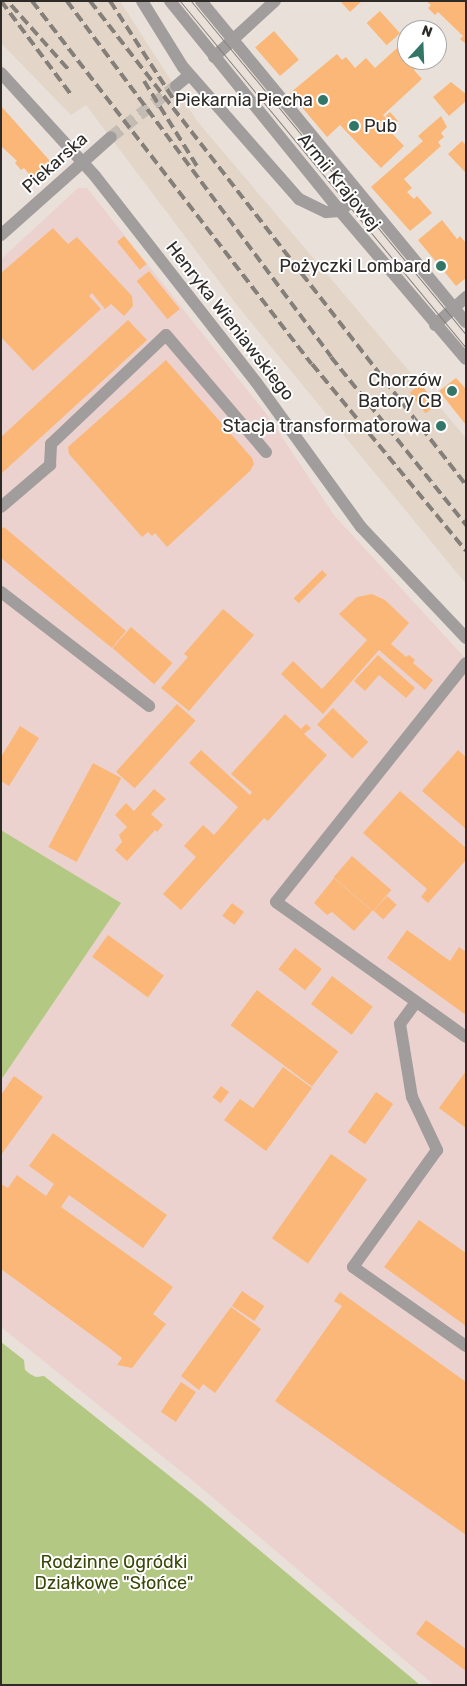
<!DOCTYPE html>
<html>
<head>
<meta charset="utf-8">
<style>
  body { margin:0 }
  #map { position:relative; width:467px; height:1686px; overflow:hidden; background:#e9e1d9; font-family:Rubik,sans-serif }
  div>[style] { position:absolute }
  .industrial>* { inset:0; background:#ecd2cf }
  .built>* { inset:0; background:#e3d5c8 }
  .green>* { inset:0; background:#b3c983 }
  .building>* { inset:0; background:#fab777; transform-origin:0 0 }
  .minor-tunnel>* { height:12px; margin-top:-6px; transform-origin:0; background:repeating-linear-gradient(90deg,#c3bcb5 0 12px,transparent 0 18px) }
  .minor>* { height:12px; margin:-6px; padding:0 6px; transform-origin:6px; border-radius:6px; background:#a29d9d }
  .tram>* { height:1px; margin:-0.5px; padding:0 0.5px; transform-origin:0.5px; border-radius:0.5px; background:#857f7a }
  .rail>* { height:4px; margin-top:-2px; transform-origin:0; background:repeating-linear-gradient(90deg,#857f7a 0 10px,transparent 0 15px) }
  .dots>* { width:14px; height:14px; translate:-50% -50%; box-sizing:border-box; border:2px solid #fff; border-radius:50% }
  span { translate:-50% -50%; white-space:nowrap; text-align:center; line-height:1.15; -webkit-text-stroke:4px #fff; paint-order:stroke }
  .poi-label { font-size:18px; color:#2d2a27 }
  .right { translate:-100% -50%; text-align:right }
  .left { translate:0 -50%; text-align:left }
  .street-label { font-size:18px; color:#2d2a27 }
  .park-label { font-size:18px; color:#394809 }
  .frame { position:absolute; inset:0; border:2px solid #2d2a27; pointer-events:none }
  .north { position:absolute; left:397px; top:20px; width:50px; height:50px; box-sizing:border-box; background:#fff; border:1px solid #abaaa9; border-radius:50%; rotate:20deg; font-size:14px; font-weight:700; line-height:20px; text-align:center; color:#2d2a27 }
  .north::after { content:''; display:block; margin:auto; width:18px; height:22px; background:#327668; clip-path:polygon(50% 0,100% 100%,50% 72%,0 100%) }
</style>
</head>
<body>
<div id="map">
  <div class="industrial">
    <div style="clip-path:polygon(78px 188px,87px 188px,268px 416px,334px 515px,466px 659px,466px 1685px,434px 1685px,198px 1485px,1px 1327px,1px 1080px,120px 903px,1px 830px,1px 259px)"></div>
  </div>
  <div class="built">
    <div style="clip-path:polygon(1px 1px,120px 1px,197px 121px,466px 438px,466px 584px,236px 304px,86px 105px,71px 115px,1px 43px)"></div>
  </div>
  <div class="green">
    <div style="clip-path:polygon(1px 830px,121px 903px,1px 1080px)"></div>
    <div style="clip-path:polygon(1px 1342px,24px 1360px,25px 1370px,30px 1374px,36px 1377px,44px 1376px,201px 1501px,420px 1685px,1px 1685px)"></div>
  </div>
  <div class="building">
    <div style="clip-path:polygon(340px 1px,362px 1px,350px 12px)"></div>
    <div style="clip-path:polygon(426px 1px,466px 1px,466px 44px,460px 39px,463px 36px,438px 12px,435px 15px,428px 8px,431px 5px)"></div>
    <div style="left:380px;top:11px;width:30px;height:18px;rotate:48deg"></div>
    <div style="left:274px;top:31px;width:38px;height:25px;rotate:49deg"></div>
    <div style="clip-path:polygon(407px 39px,407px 60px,413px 60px,418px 66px,414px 70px,422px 79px,383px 115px,389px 121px,384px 125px,404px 146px,381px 168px,340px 125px,327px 137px,290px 93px,337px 54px,342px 60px,346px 57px,355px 68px,366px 58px,375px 68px)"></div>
    <div style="clip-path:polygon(451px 82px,466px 94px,466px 101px,449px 116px,433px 97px)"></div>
    <div style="clip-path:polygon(1px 106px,50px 161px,32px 178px,24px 168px,21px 170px,15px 163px,17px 161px,1px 146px)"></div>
    <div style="left:390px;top:112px;width:12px;height:6px;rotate:48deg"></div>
    <div style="clip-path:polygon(441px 116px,447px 127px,441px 133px,444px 137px,438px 142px,441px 146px,404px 179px,412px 188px,407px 192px,414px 199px,417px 196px,432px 213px,410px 231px,371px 187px,423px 141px,418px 136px)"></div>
    <div style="clip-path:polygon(462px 141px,466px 145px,466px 173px,448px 154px)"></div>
    <div style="clip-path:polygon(442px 220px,457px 239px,460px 236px,466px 243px,466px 278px,456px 286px,418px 240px)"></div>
    <div style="clip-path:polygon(53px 228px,68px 244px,77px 237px,132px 296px,133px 306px,124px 316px,111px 304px,105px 309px,92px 293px,89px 296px,101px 309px,33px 371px,1px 337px,1px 273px)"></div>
    <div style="left:124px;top:236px;width:36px;height:9px;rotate:51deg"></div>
    <div style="left:149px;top:271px;width:49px;height:16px;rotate:51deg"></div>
    <div style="clip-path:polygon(128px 320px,147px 340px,1px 474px,1px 437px)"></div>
    <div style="clip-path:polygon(166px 360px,252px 458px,254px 464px,250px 471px,167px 547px,155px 533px,152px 536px,148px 532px,142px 537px,69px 454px,68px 447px)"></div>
    <div style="clip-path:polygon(456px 378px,466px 389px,466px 425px,439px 391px)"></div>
    <div style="left:421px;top:384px;width:26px;height:14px;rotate:53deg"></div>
    <div style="clip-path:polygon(439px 421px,445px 428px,442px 432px,436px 424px)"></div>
    <div style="clip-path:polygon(4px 527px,126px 631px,112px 648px,1px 558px,1px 529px)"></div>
    <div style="left:322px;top:570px;width:7px;height:40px;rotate:45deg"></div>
    <div style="clip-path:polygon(372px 594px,385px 600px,409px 623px,391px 644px,406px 657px,409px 655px,415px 660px,413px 663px,433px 680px,425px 690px,379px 650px,323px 714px,281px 674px,293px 661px,322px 689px,367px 640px,339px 614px,357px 597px)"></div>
    <div style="clip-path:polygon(223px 609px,254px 635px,189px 711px,161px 688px,188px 657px,184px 654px)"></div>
    <div style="left:131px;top:627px;width:55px;height:28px;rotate:41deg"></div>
    <div style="clip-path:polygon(378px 655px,415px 688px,406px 698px,379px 675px,365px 691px,354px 681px)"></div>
    <div style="left:177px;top:704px;width:25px;height:91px;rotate:42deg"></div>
    <div style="left:333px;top:708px;width:49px;height:23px;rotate:44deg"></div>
    <div style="clip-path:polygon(285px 714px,301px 729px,306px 724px,311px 728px,304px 734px,327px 755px,268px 821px,264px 818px,181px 910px,163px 894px,196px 857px,184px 846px,203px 825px,214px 835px,238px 807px,189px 763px,201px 750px,250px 795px,252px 792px,231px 774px)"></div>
    <div style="clip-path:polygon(20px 726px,39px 738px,9px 786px,1px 781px,1px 757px)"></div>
    <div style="clip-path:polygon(458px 750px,466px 757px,466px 829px,422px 791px)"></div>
    <div style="left:93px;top:763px;width:32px;height:95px;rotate:28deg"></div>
    <div style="clip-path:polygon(154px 789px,166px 799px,151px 814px,163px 825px,157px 832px,155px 830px,127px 861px,115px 850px,122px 842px,119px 835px,127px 827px,115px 815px,126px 803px,134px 811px)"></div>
    <div style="clip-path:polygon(400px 791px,466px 848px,466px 860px,428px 903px,421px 897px,427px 889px,363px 833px)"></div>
    <div style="left:352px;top:856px;width:52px;height:28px;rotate:41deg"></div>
    <div style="clip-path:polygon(334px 878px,372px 911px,354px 931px,332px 912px,327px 915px,314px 903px)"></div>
    <div style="left:387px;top:896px;width:13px;height:20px;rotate:42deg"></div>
    <div style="left:232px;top:903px;width:15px;height:16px;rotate:37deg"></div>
    <div style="clip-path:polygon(407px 930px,450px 961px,459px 947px,466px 952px,466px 1015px,387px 958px)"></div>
    <div style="left:108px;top:935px;width:69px;height:27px;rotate:36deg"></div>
    <div style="left:295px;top:948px;width:34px;height:27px;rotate:38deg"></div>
    <div style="left:332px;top:976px;width:51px;height:35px;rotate:37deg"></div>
    <div style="left:257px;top:990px;width:102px;height:44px;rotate:37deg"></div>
    <div style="clip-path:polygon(283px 1067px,312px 1088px,266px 1151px,224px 1120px,240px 1099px,253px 1108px)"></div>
    <div style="clip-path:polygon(466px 1071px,466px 1128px,439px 1108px)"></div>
    <div style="clip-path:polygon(14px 1076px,43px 1097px,1px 1155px,1px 1095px)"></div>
    <div style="left:221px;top:1086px;width:10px;height:14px;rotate:37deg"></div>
    <div style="left:376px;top:1092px;width:21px;height:49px;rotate:35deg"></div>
    <div style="clip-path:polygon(53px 1133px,167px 1215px,143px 1248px,69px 1195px,61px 1207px,173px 1287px,153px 1314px,166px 1324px,132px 1368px,117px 1365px,122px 1358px,108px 1347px,1px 1269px,1px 1184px,8px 1188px,17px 1175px,46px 1196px,54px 1184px,29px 1166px)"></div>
    <div style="left:331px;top:1154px;width:44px;height:103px;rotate:35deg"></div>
    <div style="clip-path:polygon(419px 1220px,466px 1253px,466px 1326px,384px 1267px)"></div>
    <div style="left:242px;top:1291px;width:27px;height:18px;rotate:34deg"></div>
    <div style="clip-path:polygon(340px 1292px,466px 1382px,466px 1535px,275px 1401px,342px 1306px,334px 1301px)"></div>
    <div style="clip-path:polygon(231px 1307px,261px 1329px,215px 1393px,203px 1384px,199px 1390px,181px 1376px)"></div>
    <div style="left:181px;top:1382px;width:18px;height:36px;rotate:34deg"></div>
    <div style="clip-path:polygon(426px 1620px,466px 1649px,466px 1671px,416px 1634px)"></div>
  </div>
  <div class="minor-tunnel">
    <div style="left:111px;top:137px;width:83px;rotate:-38.1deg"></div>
  </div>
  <div class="minor">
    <div style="left:142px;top:1px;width:78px;rotate:58.2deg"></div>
    <div style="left:183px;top:67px;width:176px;rotate:48.7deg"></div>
    <div style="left:299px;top:199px;width:30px;rotate:26deg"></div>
    <div style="left:326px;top:212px;width:14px;rotate:-4deg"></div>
    <div style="left:340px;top:211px;width:25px;rotate:-40deg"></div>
    <div style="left:170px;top:1px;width:270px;rotate:51deg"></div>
    <div style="left:340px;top:211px;width:194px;rotate:49.6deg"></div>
    <div style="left:201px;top:1px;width:416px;rotate:50.5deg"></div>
    <div style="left:214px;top:57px;width:83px;rotate:-42.6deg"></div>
    <div style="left:1px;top:73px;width:139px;rotate:47.6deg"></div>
    <div style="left:95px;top:176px;width:261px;rotate:52deg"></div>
    <div style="left:256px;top:382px;width:179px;rotate:54.1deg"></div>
    <div style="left:361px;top:527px;width:153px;rotate:46.6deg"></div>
    <div style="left:176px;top:86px;width:17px;rotate:-40deg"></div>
    <div style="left:1px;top:235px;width:147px;rotate:-41.7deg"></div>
    <div style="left:435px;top:325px;width:42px;rotate:-42.1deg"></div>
    <div style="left:1px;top:507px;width:65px;rotate:-40.6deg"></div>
    <div style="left:50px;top:465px;width:21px;rotate:-87deg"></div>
    <div style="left:51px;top:444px;width:158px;rotate:-43.5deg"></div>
    <div style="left:166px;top:335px;width:154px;rotate:49.5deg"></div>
    <div style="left:1px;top:592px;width:187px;rotate:37.6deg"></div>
    <div style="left:466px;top:663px;width:305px;rotate:128.5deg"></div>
    <div style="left:276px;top:902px;width:233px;rotate:35.4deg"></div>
    <div style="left:416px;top:1002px;width:27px;rotate:126deg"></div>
    <div style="left:400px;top:1024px;width:74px;rotate:80.7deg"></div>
    <div style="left:412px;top:1097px;width:59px;rotate:64.7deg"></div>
    <div style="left:437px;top:1150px;width:144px;rotate:125.7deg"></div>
    <div style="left:353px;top:1267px;width:138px;rotate:35deg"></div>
  </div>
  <div class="tram">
    <div style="left:180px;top:1px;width:450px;rotate:50.5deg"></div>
    <div style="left:191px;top:1px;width:433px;rotate:50.5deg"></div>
  </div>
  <div class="rail">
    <div style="left:1px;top:1px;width:119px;rotate:53.2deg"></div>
    <div style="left:32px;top:1px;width:458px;rotate:52.4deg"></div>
    <div style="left:312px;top:364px;width:242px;rotate:50.5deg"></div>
    <div style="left:67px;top:1px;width:443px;rotate:53.4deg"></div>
    <div style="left:331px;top:357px;width:216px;rotate:51.2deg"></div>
    <div style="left:90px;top:1px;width:613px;rotate:52.16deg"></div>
    <div style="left:110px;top:1px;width:118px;rotate:57.1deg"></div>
    <div style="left:11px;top:5px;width:86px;rotate:48.3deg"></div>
    <div style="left:144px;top:81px;width:100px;rotate:58.1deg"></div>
  </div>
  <div class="dots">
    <div style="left:323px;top:100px;background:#327668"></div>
    <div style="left:354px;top:126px;background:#327668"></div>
    <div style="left:441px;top:266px;background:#327668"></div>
    <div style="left:452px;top:391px;background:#327668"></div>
    <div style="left:441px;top:426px;background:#327668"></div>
  </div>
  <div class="poi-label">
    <span class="right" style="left:313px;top:100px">Piekarnia Piecha</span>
    <span class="left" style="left:364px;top:126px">Pub</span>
    <span class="right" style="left:431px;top:266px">Pożyczki Lombard</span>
    <span class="right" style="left:442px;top:391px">Chorzów<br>Batory CB</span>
    <span class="right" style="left:431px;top:426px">Stacja transformatorowa</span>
  </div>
  <div class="street-label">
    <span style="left:55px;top:163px;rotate:-42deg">Piekarska</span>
    <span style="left:339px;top:182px;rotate:51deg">Armii Krajowej</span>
    <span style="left:230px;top:321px;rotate:52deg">Henryka Wieniawskiego</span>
  </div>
  <div class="park-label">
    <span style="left:114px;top:1573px">Rodzinne Ogródki<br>Działkowe "Słońce"</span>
  </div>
  <div class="frame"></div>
  <div class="north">N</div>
</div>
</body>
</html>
